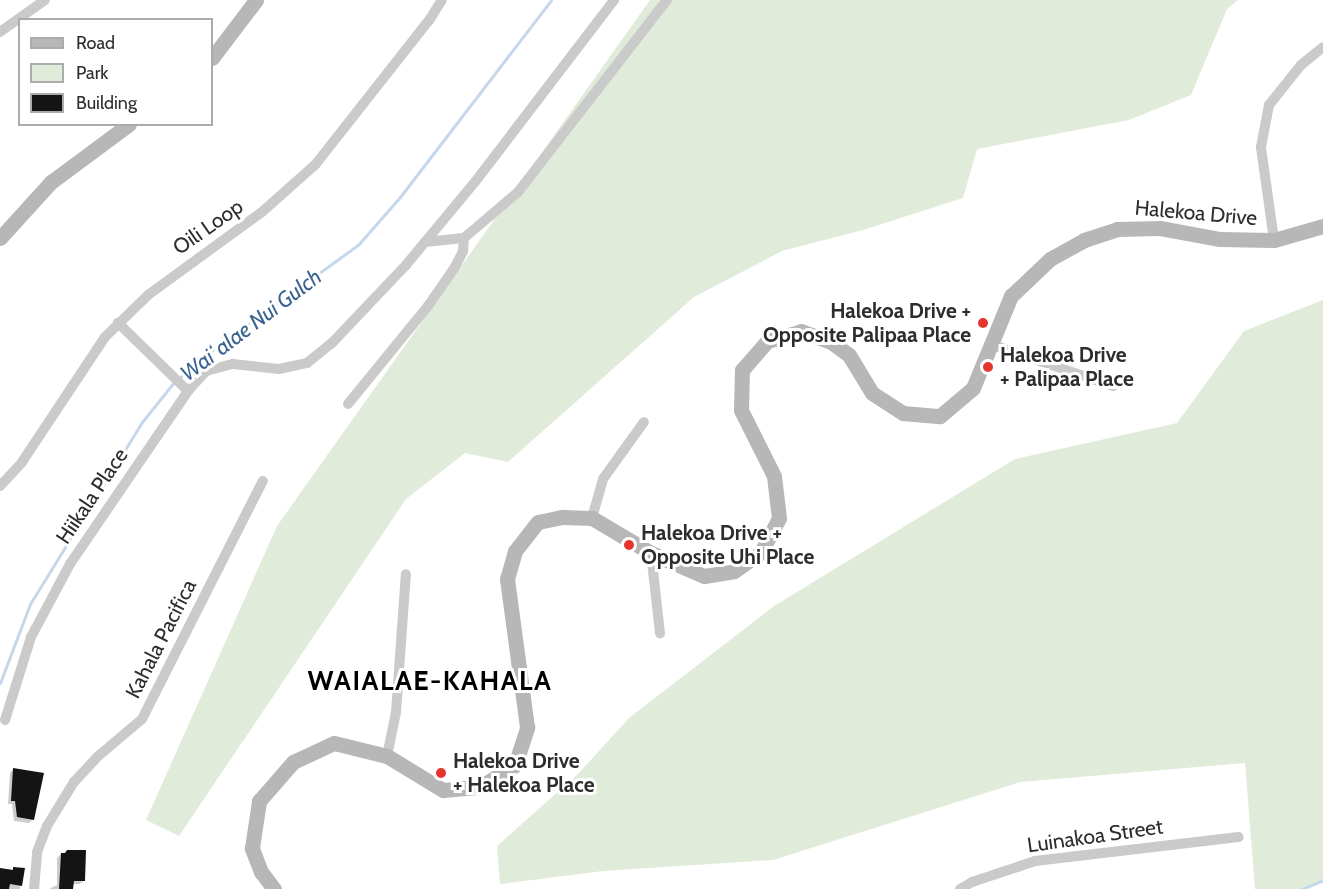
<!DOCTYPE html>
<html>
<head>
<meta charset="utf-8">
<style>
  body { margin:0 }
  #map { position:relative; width:1323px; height:889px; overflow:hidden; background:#fff; font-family:Cabin,sans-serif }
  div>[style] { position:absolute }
  .green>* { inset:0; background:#e1ebda }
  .shadow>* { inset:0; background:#0003 }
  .stream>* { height:3px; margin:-1.5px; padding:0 1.5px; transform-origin:1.5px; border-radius:1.5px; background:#c5d8eb }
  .building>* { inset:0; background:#141414 }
  .street>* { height:10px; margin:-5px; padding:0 5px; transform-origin:5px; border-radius:5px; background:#cacaca }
  .secondary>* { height:15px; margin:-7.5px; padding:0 7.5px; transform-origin:7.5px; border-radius:7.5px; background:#b7b7b7 }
  .dots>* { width:16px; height:16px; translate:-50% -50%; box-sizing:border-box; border:3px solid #fff; border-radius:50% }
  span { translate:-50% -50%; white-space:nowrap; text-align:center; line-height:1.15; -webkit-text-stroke:6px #fff; paint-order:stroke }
  .street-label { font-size:21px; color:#2d2d2d }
  .poi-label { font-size:21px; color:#2d2d2d; font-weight:700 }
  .right { translate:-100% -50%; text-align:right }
  .left { translate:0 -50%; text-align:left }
  .water-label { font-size:22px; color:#3a648f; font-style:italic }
  .district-label { font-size:27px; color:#000; font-weight:700; letter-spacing:1.5px }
  .legend { position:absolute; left:18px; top:18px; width:195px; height:108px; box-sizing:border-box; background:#fff; border:2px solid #ababab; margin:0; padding:8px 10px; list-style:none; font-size:18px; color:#2d2d2d }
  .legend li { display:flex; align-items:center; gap:12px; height:30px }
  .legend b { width:30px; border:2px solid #ababab }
</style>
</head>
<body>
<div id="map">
  <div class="green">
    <div style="clip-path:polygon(650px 0,1238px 0,1227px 9px,1191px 95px,1129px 120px,977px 149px,963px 198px,863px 230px,782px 251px,694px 297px,508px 462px,465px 453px,406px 499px,179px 836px,146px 820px,277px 526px)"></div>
    <div style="clip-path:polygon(1323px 300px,1323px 880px,1302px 889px,1255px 889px,1245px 763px,1020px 782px,773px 860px,603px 871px,500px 884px,497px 846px,578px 774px,629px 718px,774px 606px,1015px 459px,1177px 423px,1244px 331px)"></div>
  </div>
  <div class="shadow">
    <div style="clip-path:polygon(14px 769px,33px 819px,29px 823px,14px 821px,12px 804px,8px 804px,10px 773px)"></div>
    <div style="clip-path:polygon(61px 854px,84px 880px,80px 884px,72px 884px,72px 889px,49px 889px,57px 885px,57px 858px)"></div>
    <div style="clip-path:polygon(0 869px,23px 870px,20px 889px,0 889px)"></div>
  </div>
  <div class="stream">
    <div style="left:179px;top:378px;width:47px;rotate:-39.8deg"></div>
    <div style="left:215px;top:348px;width:176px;rotate:-35.8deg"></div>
    <div style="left:358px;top:245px;width:64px;rotate:-48.8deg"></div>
    <div style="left:400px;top:197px;width:248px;rotate:-52.5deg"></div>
    <div style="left:0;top:683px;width:85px;rotate:-69.2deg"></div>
    <div style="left:30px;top:604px;width:214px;rotate:-58.4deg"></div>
    <div style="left:142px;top:422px;width:51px;rotate:-51.3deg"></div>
    <div style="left:1302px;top:889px;width:23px;rotate:-23deg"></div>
  </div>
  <div class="building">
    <div style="clip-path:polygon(13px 768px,44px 773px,34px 820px,17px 817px,15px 801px,11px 801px)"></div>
    <div style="clip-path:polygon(67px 850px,86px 850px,85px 881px,74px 881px,73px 889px,59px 889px,61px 853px,65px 853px)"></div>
    <div style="clip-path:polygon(13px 867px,25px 868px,22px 886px,10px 884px,9px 889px,0 889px,0 868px,13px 870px)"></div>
  </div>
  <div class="street">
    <div style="left:0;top:32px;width:55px;rotate:-35.4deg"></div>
    <div style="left:1274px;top:240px;width:94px;rotate:-98deg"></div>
    <div style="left:1261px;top:147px;width:43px;rotate:-79.2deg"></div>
    <div style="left:1269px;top:105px;width:51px;rotate:-51.3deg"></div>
    <div style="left:1301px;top:65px;width:28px;rotate:-39deg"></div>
    <div style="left:425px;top:242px;width:39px;rotate:-6deg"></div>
    <div style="left:990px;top:344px;width:130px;rotate:18.9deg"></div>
    <div style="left:188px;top:391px;width:27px;rotate:-48deg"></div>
    <div style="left:206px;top:371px;width:28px;rotate:-15deg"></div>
    <div style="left:233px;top:364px;width:46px;rotate:6.2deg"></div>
    <div style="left:279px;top:369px;width:29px;rotate:-12deg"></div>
    <div style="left:307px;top:363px;width:32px;rotate:-39deg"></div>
    <div style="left:332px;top:343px;width:108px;rotate:-46.5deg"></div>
    <div style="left:406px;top:265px;width:108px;rotate:-50.3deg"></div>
    <div style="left:475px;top:182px;width:229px;rotate:-52.6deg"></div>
    <div style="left:348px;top:404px;width:127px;rotate:-50.8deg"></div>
    <div style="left:428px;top:306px;width:47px;rotate:-55.3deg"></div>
    <div style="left:455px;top:267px;width:18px;rotate:-63deg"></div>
    <div style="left:463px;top:251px;width:13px;rotate:-86deg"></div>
    <div style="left:464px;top:238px;width:71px;rotate:-40.4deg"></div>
    <div style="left:518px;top:192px;width:243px;rotate:-52.2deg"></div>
    <div style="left:0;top:486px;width:33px;rotate:-47deg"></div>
    <div style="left:22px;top:462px;width:150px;rotate:-56.4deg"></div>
    <div style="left:105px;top:337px;width:60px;rotate:-44.3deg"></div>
    <div style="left:148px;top:295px;width:141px;rotate:-36.1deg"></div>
    <div style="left:262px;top:212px;width:71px;rotate:-41.6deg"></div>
    <div style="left:315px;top:165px;width:186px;rotate:-51.8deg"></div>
    <div style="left:430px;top:19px;width:22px;rotate:-58deg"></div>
    <div style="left:592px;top:518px;width:41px;rotate:-74.2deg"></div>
    <div style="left:603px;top:479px;width:70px;rotate:-54.3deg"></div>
    <div style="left:651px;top:553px;width:81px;rotate:83.6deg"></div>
    <div style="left:5px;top:720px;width:87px;rotate:-72.6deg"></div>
    <div style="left:31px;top:637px;width:83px;rotate:-61.9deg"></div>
    <div style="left:70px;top:564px;width:209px;rotate:-55.7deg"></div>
    <div style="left:188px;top:391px;width:98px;rotate:-135.8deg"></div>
    <div style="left:387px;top:756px;width:45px;rotate:-78.4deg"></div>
    <div style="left:396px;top:712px;width:138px;rotate:-85.9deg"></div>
    <div style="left:34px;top:889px;width:37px;rotate:-85deg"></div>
    <div style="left:37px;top:852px;width:28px;rotate:-69deg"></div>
    <div style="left:47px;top:826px;width:52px;rotate:-58.5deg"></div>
    <div style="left:74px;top:782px;width:33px;rotate:-47deg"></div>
    <div style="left:96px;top:758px;width:60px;rotate:-40.3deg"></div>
    <div style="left:142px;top:719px;width:267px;rotate:-63.1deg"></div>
    <div style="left:960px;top:889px;width:14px;rotate:-30deg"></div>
    <div style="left:972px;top:882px;width:66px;rotate:-18.4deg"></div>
    <div style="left:1035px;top:861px;width:205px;rotate:-6.7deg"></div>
  </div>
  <div class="secondary">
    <div style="left:212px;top:58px;width:73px;rotate:-52.8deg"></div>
    <div style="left:0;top:238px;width:76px;rotate:-47.7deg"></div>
    <div style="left:51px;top:182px;width:97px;rotate:-36.6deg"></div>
    <div style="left:274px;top:889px;width:21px;rotate:-127deg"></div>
    <div style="left:261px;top:872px;width:26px;rotate:-111deg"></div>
    <div style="left:252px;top:848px;width:48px;rotate:-81.5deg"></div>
    <div style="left:259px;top:801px;width:52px;rotate:-48.9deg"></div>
    <div style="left:293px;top:762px;width:45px;rotate:-24.9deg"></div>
    <div style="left:334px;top:743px;width:55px;rotate:13.8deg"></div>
    <div style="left:387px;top:756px;width:66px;rotate:31.3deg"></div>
    <div style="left:443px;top:790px;width:37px;rotate:-5deg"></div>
    <div style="left:480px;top:787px;width:41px;rotate:-32.2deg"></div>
    <div style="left:515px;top:765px;width:40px;rotate:-72deg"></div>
    <div style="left:527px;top:727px;width:149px;rotate:-97.7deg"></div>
    <div style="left:507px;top:579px;width:29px;rotate:-74deg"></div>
    <div style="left:515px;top:551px;width:37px;rotate:-52deg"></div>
    <div style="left:538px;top:522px;width:25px;rotate:-12deg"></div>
    <div style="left:562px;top:517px;width:30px;rotate:2deg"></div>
    <div style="left:592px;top:518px;width:69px;rotate:30.7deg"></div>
    <div style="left:651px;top:553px;width:58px;rotate:23.5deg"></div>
    <div style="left:704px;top:576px;width:30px;rotate:-9deg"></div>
    <div style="left:734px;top:571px;width:33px;rotate:-35deg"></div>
    <div style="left:761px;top:552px;width:38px;rotate:-62deg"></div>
    <div style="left:779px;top:518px;width:42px;rotate:-96.8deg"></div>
    <div style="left:774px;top:476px;width:74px;rotate:-116.6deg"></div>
    <div style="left:741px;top:410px;width:40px;rotate:-88.6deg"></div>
    <div style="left:742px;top:370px;width:38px;rotate:-49deg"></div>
    <div style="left:767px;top:341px;width:35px;rotate:-16deg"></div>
    <div style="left:801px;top:331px;width:32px;rotate:20deg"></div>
    <div style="left:831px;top:342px;width:22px;rotate:36deg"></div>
    <div style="left:849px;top:355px;width:44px;rotate:58.8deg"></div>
    <div style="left:872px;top:393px;width:37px;rotate:33deg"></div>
    <div style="left:903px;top:413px;width:37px;rotate:5deg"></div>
    <div style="left:940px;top:416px;width:43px;rotate:-40.3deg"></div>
    <div style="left:973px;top:388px;width:100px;rotate:-67.6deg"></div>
    <div style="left:1011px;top:296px;width:54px;rotate:-43.5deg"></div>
    <div style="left:1050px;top:259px;width:39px;rotate:-29deg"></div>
    <div style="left:1084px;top:240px;width:35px;rotate:-18deg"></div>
    <div style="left:1117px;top:229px;width:43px;rotate:-1.3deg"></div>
    <div style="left:1160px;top:228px;width:61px;rotate:10.4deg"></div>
    <div style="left:1220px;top:239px;width:54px;rotate:1.1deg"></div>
    <div style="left:1274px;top:240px;width:51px;rotate:-15.9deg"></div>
  </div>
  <div class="dots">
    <div style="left:983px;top:323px;background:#e6352c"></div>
    <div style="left:988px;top:367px;background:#e6352c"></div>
    <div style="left:629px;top:545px;background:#e6352c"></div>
    <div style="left:441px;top:773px;background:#e6352c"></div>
  </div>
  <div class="street-label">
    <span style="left:1196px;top:213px;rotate:5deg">Halekoa Drive</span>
    <span style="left:208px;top:227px;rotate:-35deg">Oili Loop</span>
    <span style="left:92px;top:496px;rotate:-56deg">Hiikala Place</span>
    <span style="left:161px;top:639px;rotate:-63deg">Kahala Pacifica</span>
    <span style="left:1095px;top:836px;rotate:-8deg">Luinakoa Street</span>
  </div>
  <div class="poi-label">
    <span class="right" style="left:971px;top:323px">Halekoa Drive +<br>Opposite Palipaa Place</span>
    <span class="left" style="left:1000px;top:367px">Halekoa Drive<br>+ Palipaa Place</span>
    <span class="left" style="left:641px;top:545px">Halekoa Drive +<br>Opposite Uhi Place</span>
    <span class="left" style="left:453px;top:773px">Halekoa Drive<br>+ Halekoa Place</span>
  </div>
  <div class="water-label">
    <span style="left:251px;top:325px;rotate:-37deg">Waiʻalae Nui Gulch</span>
  </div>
  <div class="district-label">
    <span style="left:430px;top:681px">WAIALAE-KAHALA</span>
  </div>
  <ul class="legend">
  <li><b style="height:8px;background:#b7b7b7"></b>Road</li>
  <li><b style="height:16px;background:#e1ebda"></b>Park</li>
  <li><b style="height:16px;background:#141414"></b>Building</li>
  </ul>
</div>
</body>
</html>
